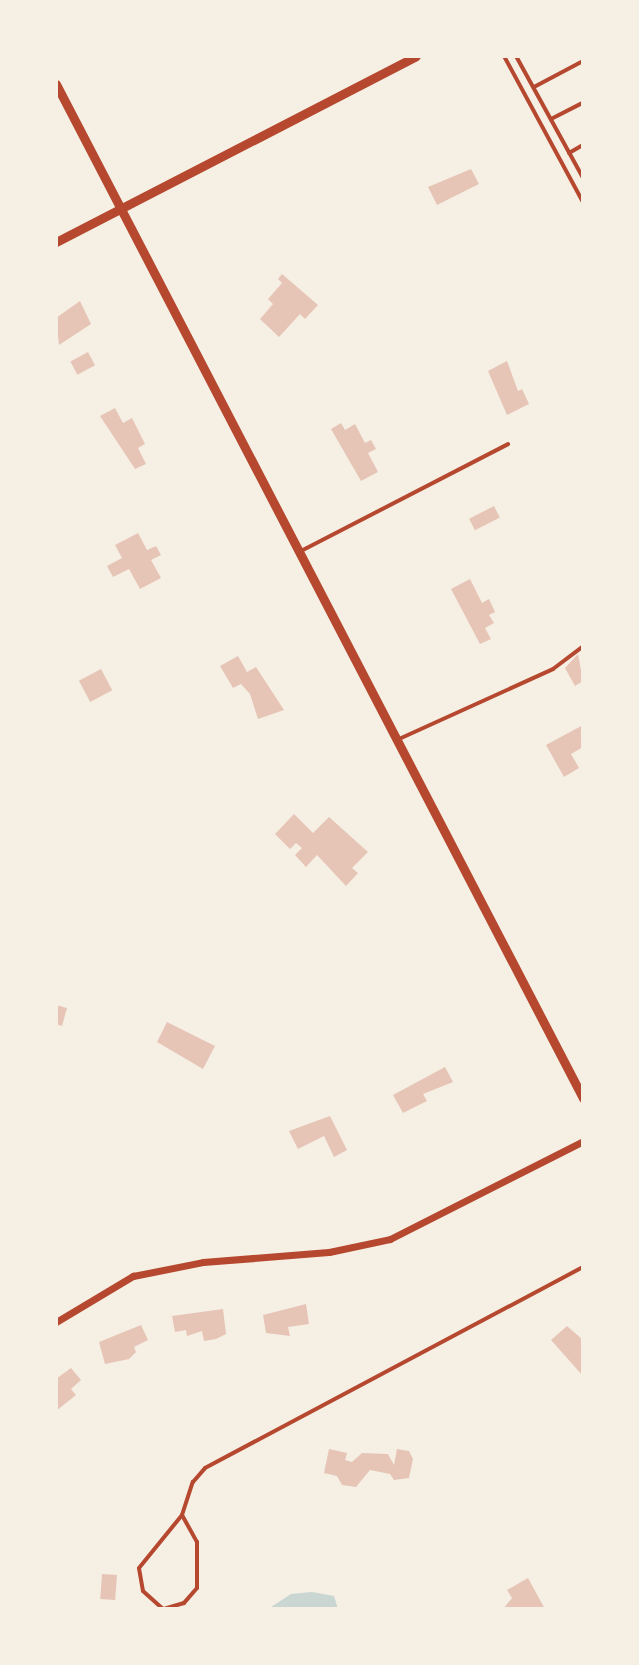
<!DOCTYPE html>
<html>
<head>
<meta charset="utf-8">
<style>
  body { margin:0 }
  #map { position:relative; width:639px; height:1665px; overflow:hidden; background:#f6efe4; font-family:Mulish,sans-serif }
  div>[style] { position:absolute }
  .water>* { inset:0; background:#c9d6d2 }
  .building>* { inset:0; background:#e6c5b7; transform-origin:0 0 }
  .service>* { height:4px; margin:-2px; padding:0 2px; transform-origin:2px; border-radius:2px; background:#b5482f }
  .minor>* { height:7px; margin:-3.5px; padding:0 3.5px; transform-origin:3.5px; border-radius:3.5px; background:#b5482f }
  .tertiary>* { height:9px; margin:-4.5px; padding:0 4.5px; transform-origin:4.5px; border-radius:4.5px; background:#b5482f }
  span { translate:-50% -50%; white-space:nowrap; text-align:center; line-height:1.15; -webkit-text-stroke:6px #f6efe4; paint-order:stroke }
  .frame { position:absolute; inset:0; border:58px solid #f6efe4; pointer-events:none }
</style>
</head>
<body>
<div id="map">
  <div class="water">
    <div style="clip-path:polygon(312px 1592px,334px 1596px,338px 1609px,268px 1609px,291px 1594px)"></div>
  </div>
  <div class="building">
    <div style="clip-path:polygon(471px 169px,479px 184px,437px 205px,428px 187px)"></div>
    <div style="clip-path:polygon(282px 274px,318px 305px,305px 319px,300px 314px,279px 337px,260px 319px,273px 304px,268px 299px,282px 283px,278px 279px)"></div>
    <div style="clip-path:polygon(80px 301px,91px 324px,59px 345px,56px 318px)"></div>
    <div style="left:88px;top:352px;width:15px;height:20px;rotate:62deg"></div>
    <div style="clip-path:polygon(507px 361px,518px 391px,522px 389px,529px 404px,507px 415px,488px 371px)"></div>
    <div style="clip-path:polygon(115px 408px,123px 423px,132px 418px,145px 444px,138px 448px,146px 464px,135px 469px,100px 416px)"></div>
    <div style="clip-path:polygon(341px 423px,345px 430px,355px 424px,365px 443px,371px 440px,376px 449px,368px 453px,378px 472px,361px 481px,331px 429px)"></div>
    <div style="left:494px;top:506px;width:13px;height:28px;rotate:63deg"></div>
    <div style="clip-path:polygon(138px 533px,147px 550px,156px 546px,161px 555px,151px 560px,161px 578px,140px 589px,129px 569px,113px 577px,107px 566px,122px 558px,115px 545px)"></div>
    <div style="clip-path:polygon(470px 579px,482px 603px,489px 599px,495px 612px,489px 615px,494px 623px,485px 628px,491px 639px,480px 644px,451px 589px)"></div>
    <div style="clip-path:polygon(578px 654px,583px 681px,575px 686px,565px 668px)"></div>
    <div style="clip-path:polygon(238px 656px,247px 672px,256px 667px,284px 710px,258px 719px,250px 694px,241px 684px,233px 688px,220px 666px)"></div>
    <div style="left:101px;top:669px;width:24px;height:25px;rotate:62deg"></div>
    <div style="clip-path:polygon(583px 725px,583px 747px,571px 754px,579px 768px,564px 777px,546px 745px)"></div>
    <div style="clip-path:polygon(294px 814px,313px 833px,329px 817px,368px 852px,352px 868px,358px 873px,346px 886px,317px 855px,306px 867px,295px 855px,302px 848px,296px 843px,290px 849px,275px 834px)"></div>
    <div style="clip-path:polygon(56px 1005px,67px 1008px,62px 1026px,56px 1024px)"></div>
    <div style="clip-path:polygon(167px 1022px,215px 1046px,203px 1069px,157px 1042px)"></div>
    <div style="clip-path:polygon(445px 1067px,453px 1082px,423px 1094px,427px 1101px,403px 1113px,393px 1095px)"></div>
    <div style="clip-path:polygon(330px 1116px,347px 1150px,334px 1157px,324px 1136px,298px 1149px,289px 1131px)"></div>
    <div style="clip-path:polygon(306px 1304px,309px 1324px,288px 1327px,290px 1336px,266px 1333px,263px 1315px)"></div>
    <div style="clip-path:polygon(223px 1309px,226px 1334px,216px 1339px,204px 1341px,202px 1331px,187px 1336px,186px 1330px,175px 1332px,172px 1316px)"></div>
    <div style="clip-path:polygon(141px 1325px,148px 1340px,134px 1347px,136px 1352px,129px 1359px,105px 1364px,99px 1342px)"></div>
    <div style="clip-path:polygon(567px 1326px,583px 1340px,583px 1376px,551px 1340px)"></div>
    <div style="clip-path:polygon(71px 1368px,81px 1380px,71px 1389px,76px 1395px,56px 1411px,56px 1379px)"></div>
    <div style="clip-path:polygon(329px 1449px,347px 1453px,345px 1460px,352px 1462px,362px 1453px,388px 1454px,394px 1465px,397px 1449px,409px 1451px,413px 1459px,409px 1478px,394px 1480px,390px 1474px,370px 1470px,356px 1487px,342px 1485px,337px 1476px,324px 1473px)"></div>
    <div style="left:102px;top:1574px;width:15px;height:25px;rotate:4deg"></div>
    <div style="clip-path:polygon(528px 1578px,545px 1609px,503px 1609px,512px 1598px,507px 1590px)"></div>
  </div>
  <div class="service">
    <div style="left:504px;top:56px;width:166px;rotate:61.6deg"></div>
    <div style="left:516px;top:56px;width:139px;rotate:61.2deg"></div>
    <div style="left:534px;top:87px;width:55px;rotate:-28deg"></div>
    <div style="left:551px;top:119px;width:36px;rotate:-27deg"></div>
    <div style="left:569px;top:153px;width:16px;rotate:-30deg"></div>
    <div style="left:301px;top:551px;width:233px;rotate:-27.3deg"></div>
    <div style="left:399px;top:739px;width:169px;rotate:-24.4deg"></div>
    <div style="left:553px;top:669px;width:38px;rotate:-37deg"></div>
    <div style="left:182px;top:1515px;width:31px;rotate:61deg"></div>
    <div style="left:197px;top:1542px;width:46px;rotate:90deg"></div>
    <div style="left:197px;top:1588px;width:20px;rotate:131deg"></div>
    <div style="left:184px;top:1603px;width:22px;rotate:164deg"></div>
    <div style="left:163px;top:1609px;width:27px;rotate:-138deg"></div>
    <div style="left:143px;top:1591px;width:23px;rotate:-100deg"></div>
    <div style="left:139px;top:1568px;width:68px;rotate:-50.9deg"></div>
    <div style="left:182px;top:1515px;width:35px;rotate:-72deg"></div>
    <div style="left:193px;top:1482px;width:18px;rotate:-49deg"></div>
    <div style="left:205px;top:1468px;width:428px;rotate:-28deg"></div>
  </div>
  <div class="minor">
    <div style="left:56px;top:1322px;width:90px;rotate:-30.9deg"></div>
    <div style="left:133px;top:1276px;width:71px;rotate:-11.3deg"></div>
    <div style="left:203px;top:1262px;width:126px;rotate:-4.5deg"></div>
    <div style="left:329px;top:1252px;width:62px;rotate:-12deg"></div>
    <div style="left:390px;top:1239px;width:216px;rotate:-26.9deg"></div>
  </div>
  <div class="tertiary">
    <div style="left:56px;top:84px;width:1143px;rotate:62.54deg"></div>
    <div style="left:56px;top:242px;width:405px;rotate:-27.3deg"></div>
  </div>
  <div class="frame"></div>
</div>
</body>
</html>
